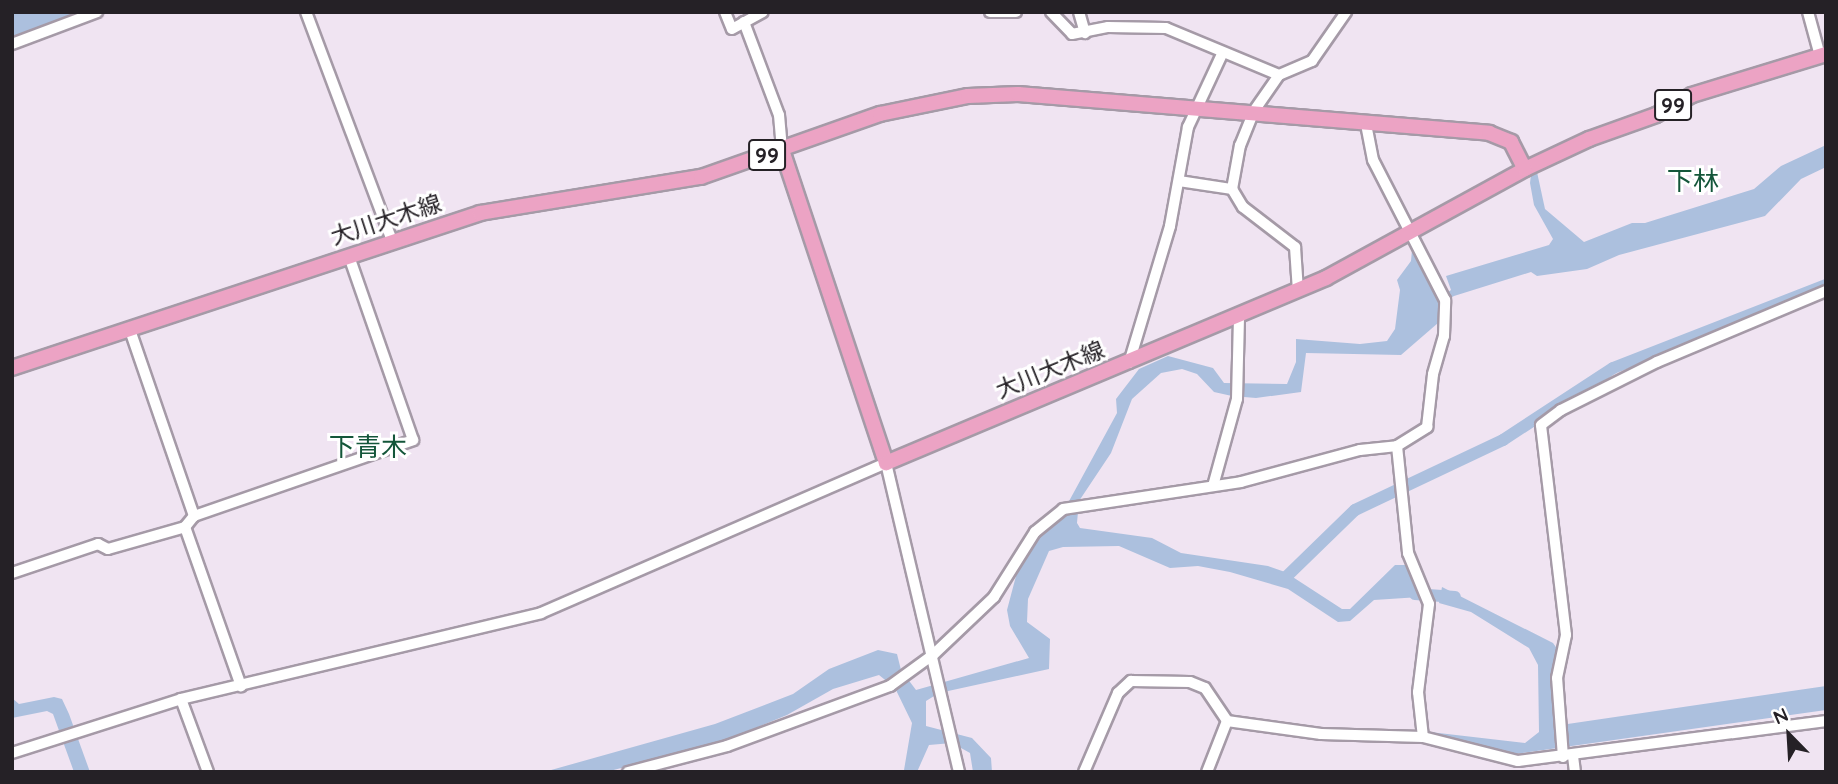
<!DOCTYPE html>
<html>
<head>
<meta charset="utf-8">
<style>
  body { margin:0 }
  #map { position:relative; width:1838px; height:784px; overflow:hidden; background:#f0e4f2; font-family:Quicksand,"Noto Sans JP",sans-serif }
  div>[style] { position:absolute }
  .water>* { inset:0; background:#acc0de }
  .canal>* { height:12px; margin:-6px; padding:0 6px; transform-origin:6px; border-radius:6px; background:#acc0de }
  .roads { filter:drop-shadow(2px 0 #a59aa7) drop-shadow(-2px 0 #a59aa7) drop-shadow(0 2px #a59aa7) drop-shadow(0 -2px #a59aa7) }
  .minor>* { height:10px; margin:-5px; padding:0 5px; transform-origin:5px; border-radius:5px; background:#fff }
  .major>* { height:14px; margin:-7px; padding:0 7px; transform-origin:7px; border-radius:7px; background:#eca3c4 }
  span { translate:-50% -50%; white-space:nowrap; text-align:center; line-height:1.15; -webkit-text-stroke:6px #fff; paint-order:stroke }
  .shield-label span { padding:2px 5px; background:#fff; border:2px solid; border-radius:5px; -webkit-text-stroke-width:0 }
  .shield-label { font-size:21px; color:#252126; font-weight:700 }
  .street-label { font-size:23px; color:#252126 }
  .quarter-label { font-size:26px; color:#14563a }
  .frame { position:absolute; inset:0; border:14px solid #252126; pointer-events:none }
  .north { position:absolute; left:1754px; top:700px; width:70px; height:70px; -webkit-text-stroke:5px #fff; paint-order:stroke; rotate:336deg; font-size:19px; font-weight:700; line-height:28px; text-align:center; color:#252126 }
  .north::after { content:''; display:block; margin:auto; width:24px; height:32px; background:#252126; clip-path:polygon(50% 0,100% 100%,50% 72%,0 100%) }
</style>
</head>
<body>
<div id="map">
  <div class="water">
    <div style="clip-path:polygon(12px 12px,80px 12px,12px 38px)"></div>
    <div style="clip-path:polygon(1826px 145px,1826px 167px,1801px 179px,1765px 216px,1619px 255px,1587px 269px,1537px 276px,1531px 272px,1454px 296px,1441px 303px,1438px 323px,1401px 355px,1306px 353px,1301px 392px,1256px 398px,1232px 396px,1214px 392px,1197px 374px,1182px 369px,1161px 373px,1132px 399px,1111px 453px,1079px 501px,1077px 523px,1080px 528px,1152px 538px,1181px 553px,1268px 566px,1285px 572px,1342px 609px,1350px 609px,1395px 565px,1406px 565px,1420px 597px,1374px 600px,1350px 621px,1338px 622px,1288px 589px,1230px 572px,1198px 566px,1170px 568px,1119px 546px,1063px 547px,1049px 551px,1028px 599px,1027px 622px,1050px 639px,1049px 669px,939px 693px,926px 701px,926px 726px,972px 738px,991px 758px,992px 772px,973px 772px,970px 753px,952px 743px,929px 745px,917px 772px,900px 772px,904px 770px,912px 723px,895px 688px,879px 675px,833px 689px,787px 715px,724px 741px,606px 772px,544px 772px,715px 724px,793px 694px,829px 669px,878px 650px,897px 654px,901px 670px,916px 690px,1029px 658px,1010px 626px,1007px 610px,1020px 561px,1054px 518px,1065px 518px,1068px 503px,1117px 413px,1116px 399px,1139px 369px,1168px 356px,1213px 368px,1224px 383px,1287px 384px,1296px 362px,1296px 339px,1360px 344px,1387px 341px,1395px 329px,1400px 290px,1397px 280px,1411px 261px,1412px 250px,1440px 298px,1451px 290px,1446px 276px,1549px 245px,1553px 239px,1534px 205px,1530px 183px,1531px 175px,1537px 172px,1545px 209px,1584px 242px,1632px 223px,1645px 223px,1754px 189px,1781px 166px)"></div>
    <div style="clip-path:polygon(1442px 587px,1553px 643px,1558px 650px,1554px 726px,1826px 686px,1826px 710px,1515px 754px,1428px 735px,1430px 732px,1525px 743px,1539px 732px,1538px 665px,1529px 648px,1471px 612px,1439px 603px)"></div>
    <div style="clip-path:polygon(54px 697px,62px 699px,69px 714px,90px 772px,74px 772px,53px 714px,47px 711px,12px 718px,12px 698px,19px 704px)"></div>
  </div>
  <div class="canal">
    <div style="left:1284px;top:579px;width:99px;rotate:-44.2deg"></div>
    <div style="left:1355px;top:510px;width:164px;rotate:-25.3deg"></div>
    <div style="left:1503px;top:440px;width:131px;rotate:-33.2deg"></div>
    <div style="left:1613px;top:368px;width:229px;rotate:-21.3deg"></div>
    <div style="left:1415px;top:594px;width:40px;rotate:4.3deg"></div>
  </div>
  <div class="roads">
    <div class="minor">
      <div style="left:306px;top:12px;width:245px;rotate:69.4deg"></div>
      <div style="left:725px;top:12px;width:18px;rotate:68deg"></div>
      <div style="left:732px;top:29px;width:35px;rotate:-29deg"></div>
      <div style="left:990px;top:12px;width:26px"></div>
      <div style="left:1051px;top:12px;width:30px;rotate:46deg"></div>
      <div style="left:1072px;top:34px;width:37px;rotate:-11deg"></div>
      <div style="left:1108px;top:27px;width:58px;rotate:1deg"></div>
      <div style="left:1166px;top:28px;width:122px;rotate:22.6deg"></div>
      <div style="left:1279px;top:75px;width:36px;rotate:-23deg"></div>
      <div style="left:1312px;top:61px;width:60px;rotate:-55.2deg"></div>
      <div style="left:1079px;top:12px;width:22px;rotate:74deg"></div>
      <div style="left:1808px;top:12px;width:46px;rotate:74.7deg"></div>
      <div style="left:744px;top:22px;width:99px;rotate:69.4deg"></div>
      <div style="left:779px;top:115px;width:35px;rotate:85deg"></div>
      <div style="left:12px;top:44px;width:91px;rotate:-20.6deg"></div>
      <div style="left:1279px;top:75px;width:44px;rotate:124.8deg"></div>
      <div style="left:1254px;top:111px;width:37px;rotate:112deg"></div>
      <div style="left:1240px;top:145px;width:45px;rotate:100.3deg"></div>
      <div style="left:1232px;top:189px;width:21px;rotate:59deg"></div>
      <div style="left:1243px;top:207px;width:66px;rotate:37.6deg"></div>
      <div style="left:1295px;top:247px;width:44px;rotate:86.1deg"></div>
      <div style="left:1179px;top:181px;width:54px;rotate:8.6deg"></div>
      <div style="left:130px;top:330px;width:197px;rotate:71deg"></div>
      <div style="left:1129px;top:363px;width:143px;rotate:-73.3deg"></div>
      <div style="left:1170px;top:226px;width:101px;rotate:-79.7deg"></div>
      <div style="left:1188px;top:127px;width:81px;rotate:-65deg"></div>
      <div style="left:1397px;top:446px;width:108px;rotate:84.1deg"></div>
      <div style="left:1408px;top:553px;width:55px;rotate:67.6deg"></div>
      <div style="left:1429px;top:604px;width:89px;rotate:97.1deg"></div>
      <div style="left:1418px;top:692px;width:45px;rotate:83.7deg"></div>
      <div style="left:1213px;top:486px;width:90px;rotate:-74.6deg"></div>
      <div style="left:1237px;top:399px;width:82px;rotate:-88.6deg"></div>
      <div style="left:185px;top:527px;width:14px;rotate:-51deg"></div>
      <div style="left:194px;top:516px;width:232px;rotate:-19.1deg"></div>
      <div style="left:413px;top:440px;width:195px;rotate:-109.2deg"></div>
      <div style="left:185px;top:527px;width:169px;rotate:70.6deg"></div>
      <div style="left:12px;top:573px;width:91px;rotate:-18.6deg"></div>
      <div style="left:98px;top:544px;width:11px;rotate:27deg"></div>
      <div style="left:108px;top:549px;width:80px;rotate:-15.9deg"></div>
      <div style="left:181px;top:699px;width:78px;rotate:69.7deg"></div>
      <div style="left:1227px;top:721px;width:95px;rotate:7.9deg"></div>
      <div style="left:1321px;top:734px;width:102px;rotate:1.7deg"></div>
      <div style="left:1423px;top:737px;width:98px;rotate:14.2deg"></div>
      <div style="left:1518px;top:761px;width:311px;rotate:-7.4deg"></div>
      <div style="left:12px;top:753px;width:177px;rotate:-17.7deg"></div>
      <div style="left:181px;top:699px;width:370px;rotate:-13.4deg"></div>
      <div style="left:541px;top:613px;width:376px;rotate:-23.5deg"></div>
      <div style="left:886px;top:463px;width:318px;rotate:76.7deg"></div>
      <div style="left:1573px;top:756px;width:16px;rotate:83deg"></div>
      <div style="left:1563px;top:757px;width:79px;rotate:-94.3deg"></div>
      <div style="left:1557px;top:678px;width:44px;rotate:-78.2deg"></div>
      <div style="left:1566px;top:635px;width:211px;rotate:-96.8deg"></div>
      <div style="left:1541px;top:425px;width:25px;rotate:-37deg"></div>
      <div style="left:1561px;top:410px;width:107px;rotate:-26.6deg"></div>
      <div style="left:1657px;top:362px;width:183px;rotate:-22.8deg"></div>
      <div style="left:628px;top:772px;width:102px;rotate:-14.7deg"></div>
      <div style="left:727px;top:746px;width:174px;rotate:-20.2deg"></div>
      <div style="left:890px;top:686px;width:54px;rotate:-36deg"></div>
      <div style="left:934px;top:654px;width:83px;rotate:-43.5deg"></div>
      <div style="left:994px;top:597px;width:77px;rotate:-57.8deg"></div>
      <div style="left:1035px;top:532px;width:36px;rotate:-39deg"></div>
      <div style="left:1063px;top:509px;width:180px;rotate:-8.6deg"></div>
      <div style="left:1241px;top:482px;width:123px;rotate:-15.1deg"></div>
      <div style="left:1360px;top:450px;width:37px;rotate:-6deg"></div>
      <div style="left:1397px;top:446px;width:36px;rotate:-32deg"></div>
      <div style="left:1427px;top:427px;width:53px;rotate:-83.5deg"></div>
      <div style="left:1433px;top:374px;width:40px;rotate:-74deg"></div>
      <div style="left:1444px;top:336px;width:36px;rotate:-88deg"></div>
      <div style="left:1445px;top:300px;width:157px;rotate:-117.2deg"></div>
      <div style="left:1373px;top:160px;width:38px;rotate:-101deg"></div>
      <div style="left:1084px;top:772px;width:86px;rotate:-66.7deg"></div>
      <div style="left:1118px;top:693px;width:18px;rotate:-43deg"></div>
      <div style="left:1131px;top:681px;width:59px;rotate:1deg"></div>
      <div style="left:1190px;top:682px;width:16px;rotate:22deg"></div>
      <div style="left:1205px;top:688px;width:40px;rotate:56deg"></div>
      <div style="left:1207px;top:772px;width:55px;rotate:-68.6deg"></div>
    </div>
    <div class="major">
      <div style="left:782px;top:150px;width:330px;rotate:71.6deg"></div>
      <div style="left:886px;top:463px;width:477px;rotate:-22.8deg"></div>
      <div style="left:1326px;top:278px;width:227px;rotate:-28.7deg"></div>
      <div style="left:1525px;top:169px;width:71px;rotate:-25.1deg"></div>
      <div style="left:1589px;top:139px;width:71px;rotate:-19.7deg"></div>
      <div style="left:1656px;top:115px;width:41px;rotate:-29.1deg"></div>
      <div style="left:1692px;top:95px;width:140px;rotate:-17deg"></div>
      <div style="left:12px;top:368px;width:493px;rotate:-18.3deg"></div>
      <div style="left:480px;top:213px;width:224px;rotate:-9.3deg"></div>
      <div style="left:701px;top:177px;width:190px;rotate:-19.4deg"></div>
      <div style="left:880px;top:114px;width:90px;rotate:-11.6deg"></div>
      <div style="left:968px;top:96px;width:50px;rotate:-2.3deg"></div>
      <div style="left:1018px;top:94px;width:473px;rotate:4.7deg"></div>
      <div style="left:1489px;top:133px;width:24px;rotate:22deg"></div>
      <div style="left:1511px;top:142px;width:30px;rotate:63deg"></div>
    </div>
  </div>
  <div class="shield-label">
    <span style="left:1673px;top:105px">99</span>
    <span style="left:767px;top:155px">99</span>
  </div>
  <div class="street-label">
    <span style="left:386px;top:220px;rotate:-18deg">大川大木線</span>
    <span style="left:1050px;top:370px;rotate:-22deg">大川大木線</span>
  </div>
  <div class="quarter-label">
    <span style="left:1693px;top:181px">下林</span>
    <span style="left:368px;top:447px">下青木</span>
  </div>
  <div class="frame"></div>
  <div class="north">N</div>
</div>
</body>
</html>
